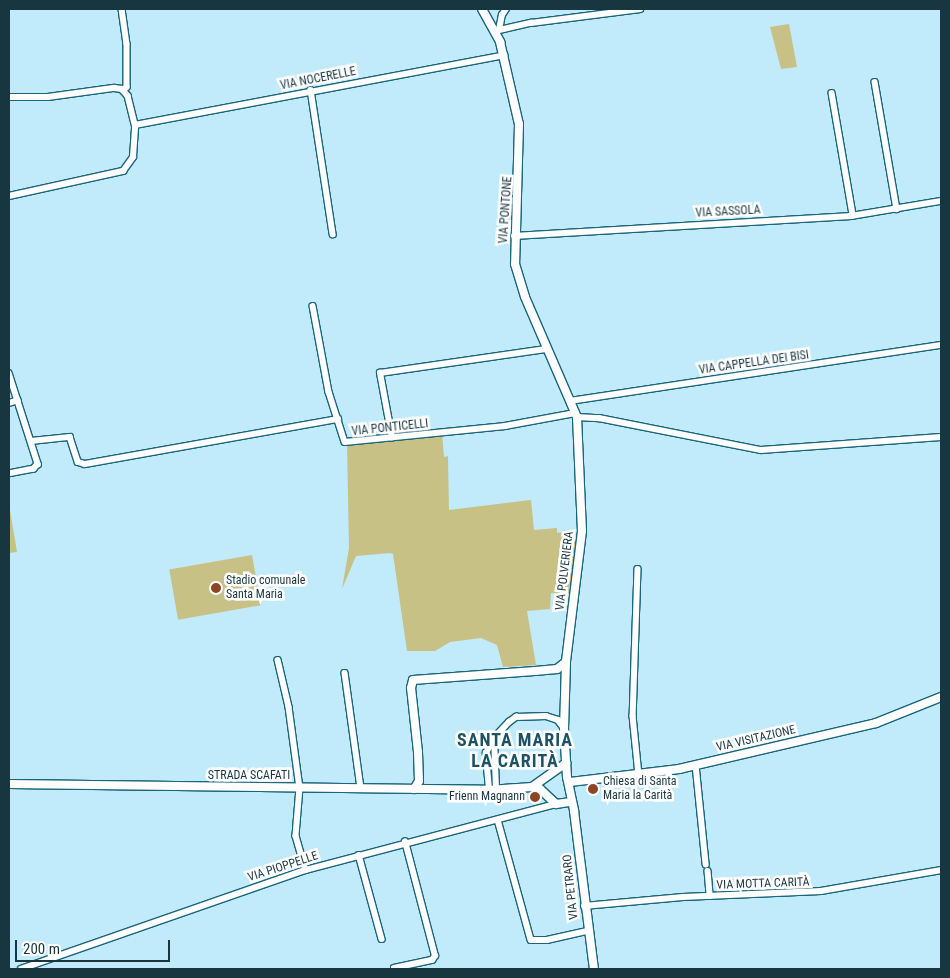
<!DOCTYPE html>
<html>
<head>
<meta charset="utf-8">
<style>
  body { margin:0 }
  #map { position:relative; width:950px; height:978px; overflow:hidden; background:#c1eafa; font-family:"Roboto Condensed",sans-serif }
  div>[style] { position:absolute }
  .green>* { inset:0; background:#c7c185; transform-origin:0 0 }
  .roads { filter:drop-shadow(1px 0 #18657c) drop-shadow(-1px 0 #18657c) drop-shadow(0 1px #18657c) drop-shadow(0 -1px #18657c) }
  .street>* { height:5.5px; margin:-2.75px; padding:0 2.75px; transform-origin:2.75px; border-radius:2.75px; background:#fff }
  .secondary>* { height:8px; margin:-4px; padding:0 4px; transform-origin:4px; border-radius:4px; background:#fff }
  .dots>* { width:14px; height:14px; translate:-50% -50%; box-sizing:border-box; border:2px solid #fff; border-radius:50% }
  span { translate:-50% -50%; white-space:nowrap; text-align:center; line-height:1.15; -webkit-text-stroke:5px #fff; paint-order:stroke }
  .street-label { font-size:12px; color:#183640 }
  .poi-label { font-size:12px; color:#183640 }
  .left { translate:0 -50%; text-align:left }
  .right { translate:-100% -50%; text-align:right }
  .district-label { font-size:18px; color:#1b5365; font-weight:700; letter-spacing:1px }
  .frame { position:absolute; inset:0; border:10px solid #183640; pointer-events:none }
  .scale { position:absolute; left:15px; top:940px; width:155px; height:22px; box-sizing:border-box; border:2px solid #183640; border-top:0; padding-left:6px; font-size:15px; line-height:18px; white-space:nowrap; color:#183640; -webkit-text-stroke:4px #fff; paint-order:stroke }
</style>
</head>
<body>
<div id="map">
  <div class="green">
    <div style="clip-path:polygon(789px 24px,797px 67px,781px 69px,770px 27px)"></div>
    <div style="clip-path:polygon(442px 434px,444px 457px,448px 456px,449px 510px,531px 500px,534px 530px,557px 528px,557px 533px,564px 532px,565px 542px,577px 541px,570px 594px,551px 593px,550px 609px,527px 611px,536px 665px,503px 667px,497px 645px,481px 638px,450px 642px,435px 651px,407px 651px,393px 554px,390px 553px,356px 556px,342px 589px,349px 548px,347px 443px)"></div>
    <div style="clip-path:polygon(9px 504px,17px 552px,9px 553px)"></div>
    <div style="left:252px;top:555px;width:51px;height:84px;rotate:80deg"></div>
  </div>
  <div class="roads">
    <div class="street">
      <div style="left:122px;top:9px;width:35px;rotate:82deg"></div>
      <div style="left:127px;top:44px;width:43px;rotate:90deg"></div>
      <div style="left:127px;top:87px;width:5px;rotate:127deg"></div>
      <div style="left:499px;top:30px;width:15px;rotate:-79deg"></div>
      <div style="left:502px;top:15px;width:7px;rotate:-56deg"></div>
      <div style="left:495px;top:31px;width:37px;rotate:-13deg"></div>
      <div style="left:531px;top:23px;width:110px;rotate:-7.3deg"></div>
      <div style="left:875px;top:82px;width:129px;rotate:80.2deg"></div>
      <div style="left:311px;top:90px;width:146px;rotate:81.3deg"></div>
      <div style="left:832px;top:93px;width:124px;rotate:80.2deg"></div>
      <div style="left:9px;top:97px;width:39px"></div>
      <div style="left:48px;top:97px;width:67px;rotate:-7.8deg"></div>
      <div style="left:114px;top:88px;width:8px;rotate:7deg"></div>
      <div style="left:122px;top:89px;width:9px;rotate:49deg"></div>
      <div style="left:128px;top:96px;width:30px;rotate:76deg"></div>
      <div style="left:9px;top:196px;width:117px;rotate:-12.4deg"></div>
      <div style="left:123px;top:171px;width:17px;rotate:-54deg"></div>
      <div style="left:133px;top:157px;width:32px;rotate:-86deg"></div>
      <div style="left:135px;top:125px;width:376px;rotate:-10.7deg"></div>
      <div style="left:514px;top:236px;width:338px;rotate:-3.4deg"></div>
      <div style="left:851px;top:216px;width:91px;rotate:-9.5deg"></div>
      <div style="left:313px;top:306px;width:87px;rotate:79.5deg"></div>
      <div style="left:329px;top:392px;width:52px;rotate:72.3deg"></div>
      <div style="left:345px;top:442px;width:161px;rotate:-5.7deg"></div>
      <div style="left:505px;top:426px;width:71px;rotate:-10.5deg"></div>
      <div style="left:9px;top:373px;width:96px;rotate:72.3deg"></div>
      <div style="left:38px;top:464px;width:6px;rotate:129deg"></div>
      <div style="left:34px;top:469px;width:25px;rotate:169deg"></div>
      <div style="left:570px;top:401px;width:375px;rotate:-8.6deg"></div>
      <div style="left:9px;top:403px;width:9px;rotate:-18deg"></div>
      <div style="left:577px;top:417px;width:22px;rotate:3deg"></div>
      <div style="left:599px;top:418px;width:165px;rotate:11.2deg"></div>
      <div style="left:761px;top:450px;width:180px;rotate:-4.1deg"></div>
      <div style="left:392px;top:438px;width:66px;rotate:-100.5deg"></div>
      <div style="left:380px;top:373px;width:169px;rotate:-8.2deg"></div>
      <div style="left:31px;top:441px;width:39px;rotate:-6deg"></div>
      <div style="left:70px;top:437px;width:26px;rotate:72deg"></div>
      <div style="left:78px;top:462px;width:7px;rotate:16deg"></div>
      <div style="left:85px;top:464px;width:257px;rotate:-10.1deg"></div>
      <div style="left:638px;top:569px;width:147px;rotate:91.9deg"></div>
      <div style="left:633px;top:716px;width:59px;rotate:84.2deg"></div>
      <div style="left:278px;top:660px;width:48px;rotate:76.8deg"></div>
      <div style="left:289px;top:707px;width:82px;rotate:82.3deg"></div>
      <div style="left:300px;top:788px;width:48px;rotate:94.8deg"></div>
      <div style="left:296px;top:836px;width:35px;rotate:74deg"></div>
      <div style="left:345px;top:673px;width:116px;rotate:82.1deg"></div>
      <div style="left:696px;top:765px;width:100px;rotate:84.2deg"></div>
      <div style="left:496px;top:789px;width:51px;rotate:-92.2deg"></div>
      <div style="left:494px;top:738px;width:22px;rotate:-47deg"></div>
      <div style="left:509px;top:722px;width:9px;rotate:-36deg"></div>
      <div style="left:516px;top:717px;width:30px;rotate:-2deg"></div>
      <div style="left:546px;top:716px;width:13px;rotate:18deg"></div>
      <div style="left:558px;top:720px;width:10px;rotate:53deg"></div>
      <div style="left:489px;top:790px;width:37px;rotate:-95deg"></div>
      <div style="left:486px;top:753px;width:17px;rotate:-62deg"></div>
      <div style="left:498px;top:820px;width:124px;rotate:74.6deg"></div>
      <div style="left:531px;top:940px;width:16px"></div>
      <div style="left:547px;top:940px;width:41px;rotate:-12.7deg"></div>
      <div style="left:359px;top:855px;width:87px;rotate:74.7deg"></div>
      <div style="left:708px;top:871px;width:25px;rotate:85deg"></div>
      <div style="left:584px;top:906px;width:99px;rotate:-5.2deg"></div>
      <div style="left:683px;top:897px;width:138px;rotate:-2.5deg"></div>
      <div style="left:821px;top:891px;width:122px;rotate:-9.9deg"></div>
      <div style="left:394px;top:968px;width:39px;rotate:-12deg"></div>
      <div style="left:432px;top:960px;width:5px;rotate:-53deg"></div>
      <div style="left:435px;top:956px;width:118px;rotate:-104.7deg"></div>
      <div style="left:21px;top:969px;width:302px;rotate:-19.2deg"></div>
      <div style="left:306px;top:870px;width:259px;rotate:-14.8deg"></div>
    </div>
    <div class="secondary">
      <div style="left:482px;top:9px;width:38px;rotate:61deg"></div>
      <div style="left:500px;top:42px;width:84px;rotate:77deg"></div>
      <div style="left:519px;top:124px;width:140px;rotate:91.6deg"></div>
      <div style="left:515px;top:264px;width:34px;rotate:73deg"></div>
      <div style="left:525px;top:297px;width:131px;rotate:66.6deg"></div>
      <div style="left:577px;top:417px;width:114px;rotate:87.5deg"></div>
      <div style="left:582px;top:531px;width:132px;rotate:97deg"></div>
      <div style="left:566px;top:662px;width:66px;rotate:91.7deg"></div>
      <div style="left:564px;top:728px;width:49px;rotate:86.5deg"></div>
      <div style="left:567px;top:777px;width:35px;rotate:78deg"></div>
      <div style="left:574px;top:811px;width:159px;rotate:82.8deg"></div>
      <div style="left:570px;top:782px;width:110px;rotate:-6.8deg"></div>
      <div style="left:679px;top:769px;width:202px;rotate:-13.1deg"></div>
      <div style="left:876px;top:723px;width:70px;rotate:-21.8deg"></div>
      <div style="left:9px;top:784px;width:480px;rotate:0.7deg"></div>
      <div style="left:489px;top:790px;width:43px;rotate:-4deg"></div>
      <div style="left:532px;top:787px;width:8px;rotate:14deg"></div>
      <div style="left:540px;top:789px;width:22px;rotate:43deg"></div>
      <div style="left:556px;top:804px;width:15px;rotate:-8deg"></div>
      <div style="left:532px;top:787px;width:42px;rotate:-35.2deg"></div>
      <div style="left:414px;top:789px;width:9px;rotate:-58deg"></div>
      <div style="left:419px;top:781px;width:29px;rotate:-92deg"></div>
      <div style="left:418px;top:752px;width:64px;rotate:-96.2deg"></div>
      <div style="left:411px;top:688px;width:8px;rotate:-76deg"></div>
      <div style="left:413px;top:680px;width:122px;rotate:-4.2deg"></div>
      <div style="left:535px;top:671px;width:22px;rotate:-5deg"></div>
      <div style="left:557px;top:669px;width:11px;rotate:-38deg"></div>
    </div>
  </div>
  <div class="dots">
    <div style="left:216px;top:588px;background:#8d4525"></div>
    <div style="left:593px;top:789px;background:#8d4525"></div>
    <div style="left:535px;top:797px;background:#8d4525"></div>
  </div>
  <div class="street-label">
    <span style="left:318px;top:79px;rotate:-11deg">VIA NOCERELLE</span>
    <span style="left:506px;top:210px;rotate:-86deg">VIA PONTONE</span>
    <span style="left:728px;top:212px;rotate:-3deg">VIA SASSOLA</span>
    <span style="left:754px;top:363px;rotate:-8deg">VIA CAPPELLA DEI BISI</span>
    <span style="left:390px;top:428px;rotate:-6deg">VIA PONTICELLI</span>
    <span style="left:565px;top:571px;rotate:-83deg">VIA POLVERIERA</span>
    <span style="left:756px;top:739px;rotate:-13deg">VIA VISITAZIONE</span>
    <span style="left:249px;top:776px">STRADA SCAFATI</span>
    <span style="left:283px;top:867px;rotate:-18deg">VIA PIOPPELLE</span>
    <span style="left:763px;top:884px;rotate:-2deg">VIA MOTTA CARITÀ</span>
    <span style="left:571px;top:887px;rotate:-96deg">VIA PETRARO</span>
  </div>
  <div class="poi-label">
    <span class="left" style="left:226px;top:588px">Stadio comunale<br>Santa Maria</span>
    <span class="left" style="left:603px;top:789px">Chiesa di Santa<br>Maria la Carità</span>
    <span class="right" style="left:525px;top:797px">Frienn Magnann</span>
  </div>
  <div class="district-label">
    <span style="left:515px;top:751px">SANTA MARIA<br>LA CARITÀ</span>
  </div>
  <div class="frame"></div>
  <div class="scale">200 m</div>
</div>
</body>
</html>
